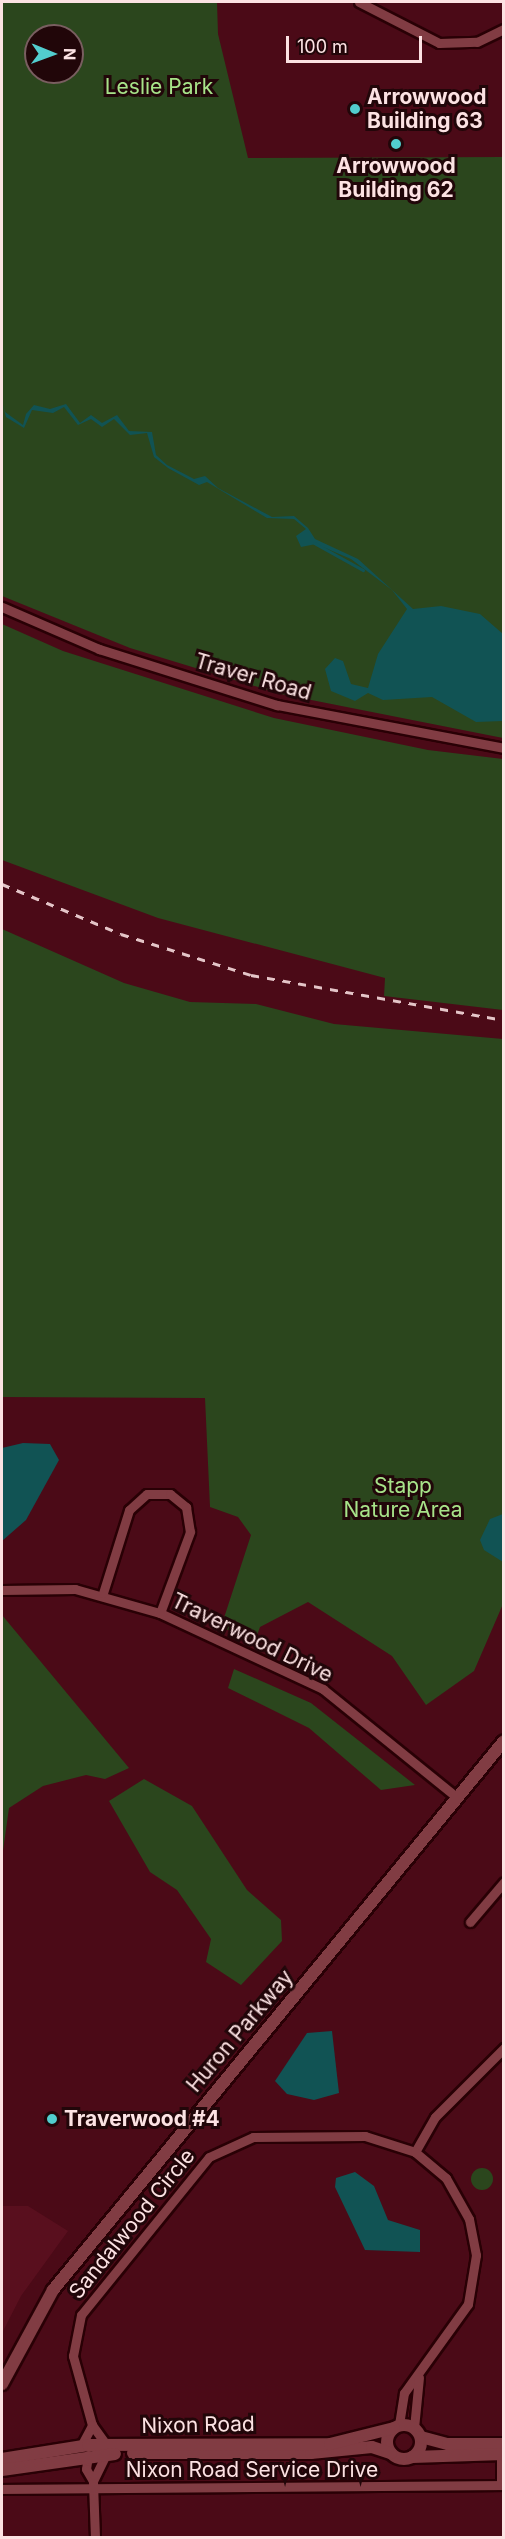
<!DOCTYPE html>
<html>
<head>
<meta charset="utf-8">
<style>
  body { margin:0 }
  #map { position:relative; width:505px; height:2539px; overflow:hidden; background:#4b0a17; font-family:Inter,sans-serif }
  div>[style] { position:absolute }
  .built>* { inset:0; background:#590f1e }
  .green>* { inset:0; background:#2b461d }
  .round { border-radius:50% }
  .water>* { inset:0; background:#115354 }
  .stream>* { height:3px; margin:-1.5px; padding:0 1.5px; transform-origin:1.5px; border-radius:1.5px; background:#115354 }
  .roads { filter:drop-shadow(2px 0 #290005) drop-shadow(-2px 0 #290005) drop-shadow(0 2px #290005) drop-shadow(0 -2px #290005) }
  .street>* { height:9px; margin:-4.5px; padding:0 4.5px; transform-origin:4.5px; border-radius:4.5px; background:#813c43 }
  .secondary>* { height:12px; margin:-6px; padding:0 6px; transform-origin:6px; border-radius:6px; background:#813c43 }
  .secondary>.ring { margin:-6px; padding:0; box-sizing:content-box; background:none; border:12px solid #813c43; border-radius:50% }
  .rail>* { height:3px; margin-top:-1.5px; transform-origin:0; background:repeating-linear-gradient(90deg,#e4c5c8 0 8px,transparent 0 16px) }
  .dots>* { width:16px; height:16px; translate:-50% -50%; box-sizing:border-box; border:3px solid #210609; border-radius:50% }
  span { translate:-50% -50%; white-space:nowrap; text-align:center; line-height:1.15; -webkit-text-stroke:6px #210609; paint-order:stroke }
  .park-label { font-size:21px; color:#a7e389 }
  .poi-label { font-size:21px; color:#fce2e3; font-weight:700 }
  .left { translate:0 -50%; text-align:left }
  .street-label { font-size:21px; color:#fce2e3 }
  .frame { position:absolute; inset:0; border:3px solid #fce2e3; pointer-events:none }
  .north { position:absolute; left:24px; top:24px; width:60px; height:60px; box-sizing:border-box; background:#210609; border:2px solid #795e60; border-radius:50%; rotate:91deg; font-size:16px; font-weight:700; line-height:24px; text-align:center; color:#fce2e3 }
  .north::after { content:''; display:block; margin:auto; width:21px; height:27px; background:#52cdce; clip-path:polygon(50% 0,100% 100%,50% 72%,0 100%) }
  .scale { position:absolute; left:286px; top:36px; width:136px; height:27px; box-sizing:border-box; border:3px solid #fce2e3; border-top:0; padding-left:8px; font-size:18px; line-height:21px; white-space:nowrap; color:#fce2e3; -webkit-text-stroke:4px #210609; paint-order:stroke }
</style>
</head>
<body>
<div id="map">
  <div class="built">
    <div style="clip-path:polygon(2px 2206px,28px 2206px,68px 2231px,21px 2296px,2px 2333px)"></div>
  </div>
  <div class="green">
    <div style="clip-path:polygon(evenodd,2px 2px,217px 2px,218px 34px,248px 158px,503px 157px,503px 738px,281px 694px,130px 648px,2px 596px,2px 2px,36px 36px,72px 36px,72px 72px,36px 72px,36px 36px)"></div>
    <div style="clip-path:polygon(2px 624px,63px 651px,274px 718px,428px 750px,503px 759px,503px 1010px,384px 996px,385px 978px,158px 918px,2px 860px)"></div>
    <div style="clip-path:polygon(2px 929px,124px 983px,190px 1002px,256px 1004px,334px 1024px,503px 1039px,503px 1604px,474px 1671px,426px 1705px,392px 1656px,308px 1602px,260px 1627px,255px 1641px,221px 1627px,251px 1535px,238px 1517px,210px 1507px,205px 1398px,2px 1397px)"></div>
    <div style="clip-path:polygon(2px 1615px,129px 1768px,105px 1779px,86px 1775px,43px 1786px,9px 1808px,2px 1858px)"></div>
    <div style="clip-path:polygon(234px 1669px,311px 1703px,415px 1785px,381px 1790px,309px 1728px,228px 1688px)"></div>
    <div style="clip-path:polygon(144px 1779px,192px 1806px,247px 1890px,281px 1920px,282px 1941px,241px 1985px,206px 1962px,211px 1939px,177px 1890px,150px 1872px,109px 1801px)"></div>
    <div class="round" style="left:471px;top:2168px;width:22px;height:22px"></div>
  </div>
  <div class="water">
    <div style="clip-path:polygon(2px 402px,5px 412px,23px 425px,26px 414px,34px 405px,50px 409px,66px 404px,80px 423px,91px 415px,102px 423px,117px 415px,129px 431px,152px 432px,156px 455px,167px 465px,194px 479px,205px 476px,218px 488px,272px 517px,294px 516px,308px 528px,315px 539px,358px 559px,413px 609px,441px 606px,480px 614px,503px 634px,503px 721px,476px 722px,432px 697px,383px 700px,368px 693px,355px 701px,331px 691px,325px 669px,335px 658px,343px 661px,351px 684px,368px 688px,378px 654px,407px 609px,392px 590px,351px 559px,316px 544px,301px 547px,296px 536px,306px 529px,294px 519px,267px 518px,207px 482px,199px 485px,168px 468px,154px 457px,147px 433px,130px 435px,114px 419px,102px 427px,91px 419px,78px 425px,64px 407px,53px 413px,32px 410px,24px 428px,6px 417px)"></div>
    <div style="clip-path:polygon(23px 1443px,50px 1444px,59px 1460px,26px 1520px,2px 1541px,2px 1448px)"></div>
    <div style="clip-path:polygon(503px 1514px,504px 1514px,503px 1562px,484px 1550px,480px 1540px,490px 1519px)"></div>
    <div style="clip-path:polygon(332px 2031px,339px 2093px,314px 2100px,287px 2094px,275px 2081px,307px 2033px)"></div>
    <div style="clip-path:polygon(355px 2172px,374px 2186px,388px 2220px,420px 2230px,420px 2252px,365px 2250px,335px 2187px,336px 2178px)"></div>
  </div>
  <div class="stream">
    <div style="left:314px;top:543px;width:56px;rotate:28.9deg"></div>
  </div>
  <div class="roads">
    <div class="street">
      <div style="left:359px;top:2px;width:90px;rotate:27.1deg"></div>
      <div style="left:439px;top:43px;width:38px;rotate:-2deg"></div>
      <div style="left:477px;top:42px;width:30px;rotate:-26deg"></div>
      <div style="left:2px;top:607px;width:106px;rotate:23.4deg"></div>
      <div style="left:99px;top:649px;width:187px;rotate:17.5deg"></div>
      <div style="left:277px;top:705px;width:231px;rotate:10.7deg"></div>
      <div style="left:2px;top:1590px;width:73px;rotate:-0.8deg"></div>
      <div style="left:75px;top:1589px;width:88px;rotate:15.8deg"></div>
      <div style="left:160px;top:1613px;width:180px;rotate:25deg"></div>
      <div style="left:323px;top:1689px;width:170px;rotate:39deg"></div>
      <div style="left:103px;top:1593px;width:87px;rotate:-72.6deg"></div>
      <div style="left:129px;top:1510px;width:24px;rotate:-42deg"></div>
      <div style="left:147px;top:1494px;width:23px"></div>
      <div style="left:170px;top:1494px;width:21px;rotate:39deg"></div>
      <div style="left:186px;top:1507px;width:25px;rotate:81deg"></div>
      <div style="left:190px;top:1532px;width:86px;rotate:110.3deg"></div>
      <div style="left:470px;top:1922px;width:52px;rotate:-49.6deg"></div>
      <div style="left:415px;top:2152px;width:40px;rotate:-60.3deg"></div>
      <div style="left:435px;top:2117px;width:98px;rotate:-45deg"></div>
      <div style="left:92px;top:2425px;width:72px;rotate:-105.4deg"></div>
      <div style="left:73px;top:2356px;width:42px;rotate:-79deg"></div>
      <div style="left:81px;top:2315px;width:203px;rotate:-51deg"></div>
      <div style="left:209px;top:2157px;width:48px;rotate:-24.4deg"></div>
      <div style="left:253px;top:2137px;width:112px;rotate:-0.5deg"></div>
      <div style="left:365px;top:2136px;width:52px;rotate:17.7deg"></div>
      <div style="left:415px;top:2152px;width:40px;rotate:40deg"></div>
      <div style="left:446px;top:2178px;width:47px;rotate:60.7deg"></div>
      <div style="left:469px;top:2219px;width:37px;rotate:79deg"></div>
      <div style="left:476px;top:2255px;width:50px;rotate:99.3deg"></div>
      <div style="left:468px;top:2304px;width:110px;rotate:125.7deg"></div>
      <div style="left:404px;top:2393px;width:32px;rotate:99deg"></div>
      <div style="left:414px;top:2428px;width:51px;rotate:-84.4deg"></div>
      <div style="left:81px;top:2446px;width:24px;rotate:-62deg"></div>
      <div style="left:92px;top:2425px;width:26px;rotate:54deg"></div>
      <div style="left:88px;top:2455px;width:14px;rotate:98deg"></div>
      <div style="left:86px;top:2469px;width:14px;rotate:60deg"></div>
      <div style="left:93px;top:2481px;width:30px;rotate:-64deg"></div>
      <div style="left:93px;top:2483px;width:55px;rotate:87.9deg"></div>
      <div style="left:501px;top:2485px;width:31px;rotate:-90deg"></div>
      <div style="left:2px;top:2489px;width:502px;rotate:-0.46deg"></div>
    </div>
    <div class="secondary">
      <div style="left:2px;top:2384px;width:107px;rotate:-61.5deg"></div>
      <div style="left:53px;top:2290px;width:710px;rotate:-50.6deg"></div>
      <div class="ring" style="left:387px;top:2425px;width:22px;height:22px"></div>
      <div style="left:421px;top:2437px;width:28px;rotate:15deg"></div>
      <div style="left:448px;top:2444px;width:56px"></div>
      <div style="left:133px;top:2453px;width:178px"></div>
      <div style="left:311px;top:2453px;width:61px;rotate:-5.6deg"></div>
      <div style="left:372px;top:2447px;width:20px;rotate:18deg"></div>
      <div style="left:412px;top:2457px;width:92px;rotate:-1.9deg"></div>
      <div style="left:2px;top:2459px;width:87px;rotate:-9.2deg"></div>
      <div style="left:88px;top:2445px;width:242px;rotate:-0.2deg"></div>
      <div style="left:330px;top:2444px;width:66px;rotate:-14deg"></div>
      <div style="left:2px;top:2470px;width:114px;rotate:-8.1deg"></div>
    </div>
  </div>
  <div class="rail">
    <div style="left:2px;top:884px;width:129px;rotate:22.8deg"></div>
    <div style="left:121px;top:934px;width:136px;rotate:17.5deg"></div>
    <div style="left:251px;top:975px;width:257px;rotate:10.1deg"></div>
  </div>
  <div class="dots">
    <div style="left:355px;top:109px;background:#52cdce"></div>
    <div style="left:396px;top:144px;background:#52cdce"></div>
    <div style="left:52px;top:2119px;background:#52cdce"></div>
  </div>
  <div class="park-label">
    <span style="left:159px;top:87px">Leslie Park</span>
    <span style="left:403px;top:1498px">Stapp<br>Nature Area</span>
  </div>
  <div class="poi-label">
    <span class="left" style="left:367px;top:109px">Arrowwood<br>Building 63</span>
    <span style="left:396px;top:178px">Arrowwood<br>Building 62</span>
    <span class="left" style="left:64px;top:2119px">Traverwood #4</span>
  </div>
  <div class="street-label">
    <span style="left:253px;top:677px;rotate:16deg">Traver Road</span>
    <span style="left:252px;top:1638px;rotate:26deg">Traverwood Drive</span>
    <span style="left:240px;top:2031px;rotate:-50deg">Huron Parkway</span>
    <span style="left:132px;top:2224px;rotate:-51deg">Sandalwood Circle</span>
    <span style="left:198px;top:2425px;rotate:-1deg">Nixon Road</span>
    <span style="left:252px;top:2470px">Nixon Road Service Drive</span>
  </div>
  <div class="frame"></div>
  <div class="north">N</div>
  <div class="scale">100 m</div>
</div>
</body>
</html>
